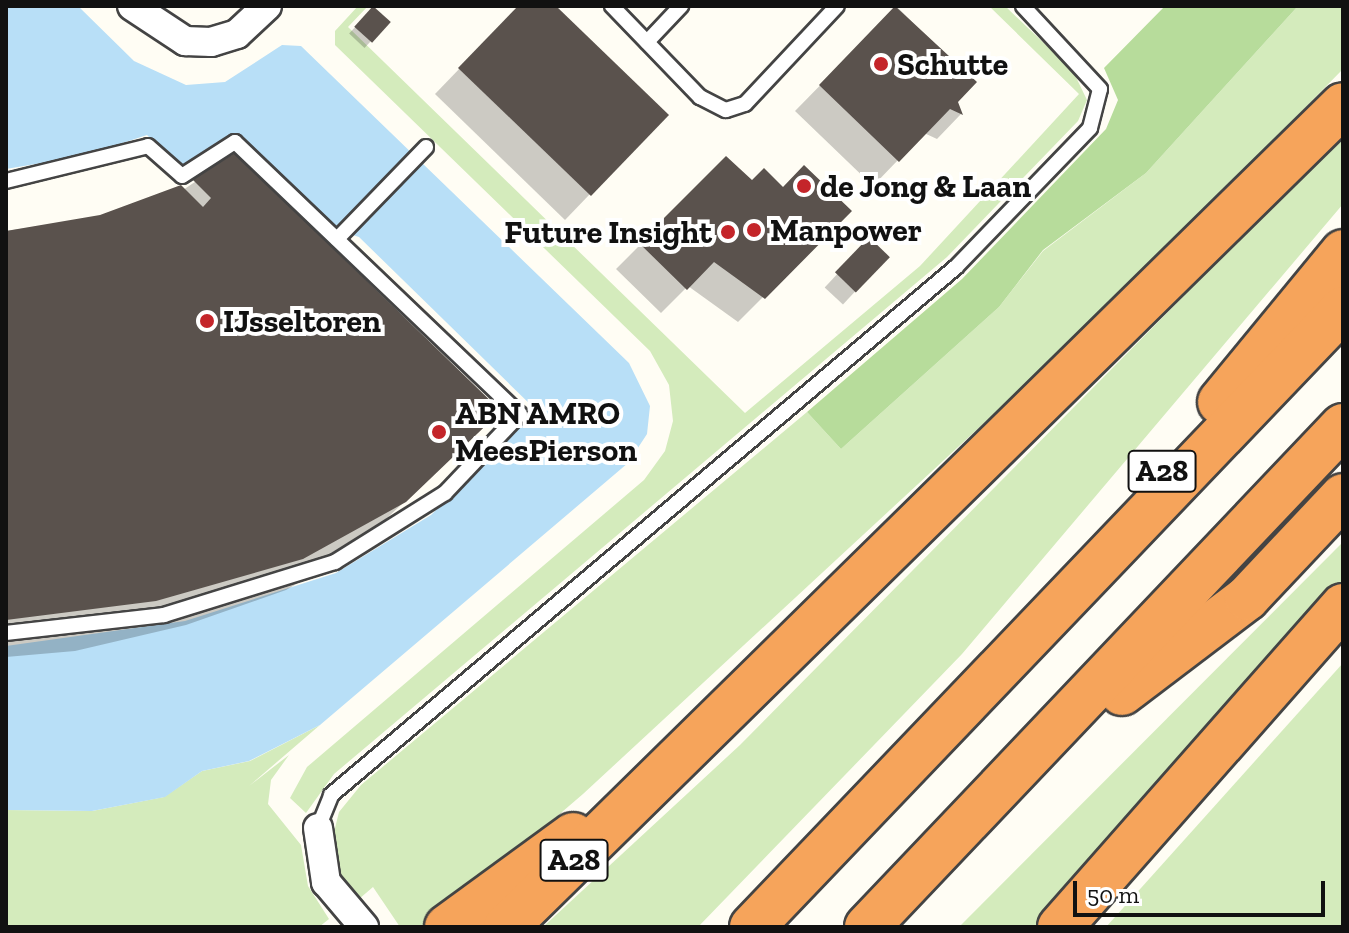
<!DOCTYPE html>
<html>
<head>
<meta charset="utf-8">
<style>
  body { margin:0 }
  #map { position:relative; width:1349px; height:933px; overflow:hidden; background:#fffdf4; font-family:"Zilla Slab",serif }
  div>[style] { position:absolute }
  .green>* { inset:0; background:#d4ebbc }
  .forest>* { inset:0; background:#b7dc9b }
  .water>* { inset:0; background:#b8dff7 }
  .shadow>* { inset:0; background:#0003; transform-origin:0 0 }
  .building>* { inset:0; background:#5a524d; transform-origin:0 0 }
  .roads { filter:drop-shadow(2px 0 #444) drop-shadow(-2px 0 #444) drop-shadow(0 2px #444) drop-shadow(0 -2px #444) }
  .lane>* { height:14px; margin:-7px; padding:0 7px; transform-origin:7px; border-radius:7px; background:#fff }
  .street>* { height:28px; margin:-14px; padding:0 14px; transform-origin:14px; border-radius:14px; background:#fff }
  .highway>* { height:44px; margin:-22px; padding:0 22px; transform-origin:22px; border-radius:22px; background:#f6a45b }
  .dots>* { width:22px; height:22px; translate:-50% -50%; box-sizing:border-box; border:4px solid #fff; border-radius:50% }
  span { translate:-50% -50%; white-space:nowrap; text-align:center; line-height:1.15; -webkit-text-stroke:8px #fff; paint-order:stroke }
  .shield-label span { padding:2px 6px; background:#fff; border:2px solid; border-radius:6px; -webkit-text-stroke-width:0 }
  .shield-label { font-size:30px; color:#111; font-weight:700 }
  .poi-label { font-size:32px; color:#111; font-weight:700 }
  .left { translate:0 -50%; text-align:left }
  .right { translate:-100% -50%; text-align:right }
  .frame { position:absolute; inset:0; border:8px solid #111; pointer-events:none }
  .scale { position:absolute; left:1073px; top:881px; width:252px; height:36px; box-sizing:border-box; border:4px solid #111; border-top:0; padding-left:10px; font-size:24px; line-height:28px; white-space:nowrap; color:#111; -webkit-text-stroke:6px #fff; paint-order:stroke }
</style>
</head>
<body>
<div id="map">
  <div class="green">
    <div style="clip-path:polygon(358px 6px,368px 6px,348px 27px,745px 413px,920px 266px,1079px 94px,989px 6px,1005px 6px,1073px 71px,1087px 100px,1078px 121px,947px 257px,334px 774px,306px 813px,290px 798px,307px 767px,644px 480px,665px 451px,673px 421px,669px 385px,650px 351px,335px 45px,335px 31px)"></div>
    <div style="clip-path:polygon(1298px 6px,1343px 6px,1343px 69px,1117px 300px,583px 794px,428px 927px,400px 927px,373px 887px,359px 899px,338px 874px,333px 836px,339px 812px,361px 785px,807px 412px,841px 449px,999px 307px,1043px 251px,1146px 173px)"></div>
    <div style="clip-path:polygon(1343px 135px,1343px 204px,962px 654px,698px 927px,543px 927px,740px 745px)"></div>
    <div style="clip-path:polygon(1343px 542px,1343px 588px,1041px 927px,959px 927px)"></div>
    <div style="clip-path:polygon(1343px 663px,1343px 927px,1106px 927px)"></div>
    <div style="clip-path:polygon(320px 725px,249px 786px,289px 755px,271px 780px,268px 804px,301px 845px,308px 886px,329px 919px,319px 927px,6px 927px,6px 810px,92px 811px,164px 797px,202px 771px,250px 761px)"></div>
  </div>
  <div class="forest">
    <div style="clip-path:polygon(1165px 6px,1298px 6px,1146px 173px,1043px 250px,999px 307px,841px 449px,807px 412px,962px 279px,1106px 129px,1118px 100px,1104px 68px)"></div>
  </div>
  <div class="water">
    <div style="clip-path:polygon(6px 6px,78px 6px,134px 61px,186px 85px,225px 82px,282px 45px,301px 46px,629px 363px,650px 406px,647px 434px,628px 463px,320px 725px,249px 761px,202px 771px,165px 797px,92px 811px,6px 810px,6px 646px,185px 621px,336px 573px,431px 515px,536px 410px,359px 237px,337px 230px,238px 133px,180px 168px,147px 135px,83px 156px,6px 169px)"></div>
  </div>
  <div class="shadow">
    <div style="clip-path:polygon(520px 6px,553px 6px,666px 115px,565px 220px,435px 94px)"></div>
    <div style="clip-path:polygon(897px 7px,974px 82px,956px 102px,961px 114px,937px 139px,924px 133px,873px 186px,795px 111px)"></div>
    <div style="left:373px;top:8px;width:21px;height:35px;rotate:43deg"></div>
    <div style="clip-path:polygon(235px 155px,456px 453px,350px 553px,286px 590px,186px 625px,75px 651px,6px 657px,6px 231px,100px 217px,183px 190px)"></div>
    <div style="clip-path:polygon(726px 159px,752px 183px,849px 211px,738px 322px,688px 286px,661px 313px,616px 269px)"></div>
    <div style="left:869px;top:240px;width:25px;height:65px;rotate:43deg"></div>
  </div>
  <div class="building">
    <div style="left:373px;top:6px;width:24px;height:28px;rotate:42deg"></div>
    <div style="clip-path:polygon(518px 6px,556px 6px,669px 115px,591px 196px,458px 68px)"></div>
    <div style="clip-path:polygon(895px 6px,977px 82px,958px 102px,963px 115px,950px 109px,899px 162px,819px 85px)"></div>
    <div style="clip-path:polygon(235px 153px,501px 411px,406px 502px,303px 559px,156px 601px,6px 620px,6px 231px,100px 215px,181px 185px,203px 207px,211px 198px,192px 179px)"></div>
    <div style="clip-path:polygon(726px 156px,752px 180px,764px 168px,783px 187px,804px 165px,852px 211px,765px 299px,714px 262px,687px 290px,639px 243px)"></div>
    <div style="left:869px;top:237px;width:29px;height:49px;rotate:44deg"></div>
  </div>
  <div class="roads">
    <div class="lane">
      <div style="left:612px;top:6px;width:127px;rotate:46deg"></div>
      <div style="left:700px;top:97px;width:29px;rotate:27deg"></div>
      <div style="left:726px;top:110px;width:20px;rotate:-18deg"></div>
      <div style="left:745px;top:104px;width:134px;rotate:-46.8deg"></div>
      <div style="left:647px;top:42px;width:50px;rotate:-46.6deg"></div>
      <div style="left:6px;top:181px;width:146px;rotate:-13.8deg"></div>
      <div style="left:148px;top:146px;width:45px;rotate:41.4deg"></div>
      <div style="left:182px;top:176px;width:63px;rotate:-32.7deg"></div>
      <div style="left:235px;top:142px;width:394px;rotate:43.7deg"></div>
      <div style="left:520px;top:414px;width:109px;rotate:133.5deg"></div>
      <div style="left:445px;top:493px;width:130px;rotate:147.9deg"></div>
      <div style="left:335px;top:562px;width:179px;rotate:162.8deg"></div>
      <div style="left:164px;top:615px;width:159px;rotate:173.5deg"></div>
      <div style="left:337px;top:239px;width:128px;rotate:-45.9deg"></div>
      <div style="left:318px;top:828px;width:35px;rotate:-68deg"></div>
      <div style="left:331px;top:795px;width:818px;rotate:-40.19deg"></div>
      <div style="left:956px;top:267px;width:193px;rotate:-46deg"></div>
      <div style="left:1090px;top:128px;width:40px;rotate:-75.6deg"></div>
      <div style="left:1100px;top:89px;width:113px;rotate:-132.9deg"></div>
    </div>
    <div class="street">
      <div style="left:132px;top:6px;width:64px;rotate:33.4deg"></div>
      <div style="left:185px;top:41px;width:26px;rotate:2deg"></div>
      <div style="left:211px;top:42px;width:27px;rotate:-17deg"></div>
      <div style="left:237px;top:34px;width:41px;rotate:-43deg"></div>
      <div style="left:318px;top:828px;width:55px;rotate:81.6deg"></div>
      <div style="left:326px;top:882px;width:59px;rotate:49.8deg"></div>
    </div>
    <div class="highway">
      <div style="left:1220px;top:402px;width:194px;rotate:-50.6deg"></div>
      <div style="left:1122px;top:693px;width:157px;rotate:-37.2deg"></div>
      <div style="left:1247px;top:598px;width:140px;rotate:-46.7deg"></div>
      <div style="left:447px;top:927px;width:156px;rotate:-36.1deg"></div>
      <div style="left:506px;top:927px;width:1173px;rotate:-44.48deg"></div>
      <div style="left:752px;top:927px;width:855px;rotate:-46.28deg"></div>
      <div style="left:867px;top:927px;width:691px;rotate:-46.47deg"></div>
      <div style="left:1060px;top:927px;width:428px;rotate:-48.6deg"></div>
    </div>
  </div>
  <div class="dots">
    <div style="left:881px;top:64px;background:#c4252a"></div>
    <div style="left:804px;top:186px;background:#c4252a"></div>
    <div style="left:754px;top:230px;background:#c4252a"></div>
    <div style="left:728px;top:232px;background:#c4252a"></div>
    <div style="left:207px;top:321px;background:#c4252a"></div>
    <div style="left:439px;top:432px;background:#c4252a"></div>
  </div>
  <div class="shield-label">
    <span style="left:1162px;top:471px">A28</span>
    <span style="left:574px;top:860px">A28</span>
  </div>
  <div class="poi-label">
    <span class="left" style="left:897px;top:64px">Schutte</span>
    <span class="left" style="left:820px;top:186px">de Jong &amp; Laan</span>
    <span class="left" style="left:770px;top:230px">Manpower</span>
    <span class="right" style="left:712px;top:232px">Future Insight</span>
    <span class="left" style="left:223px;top:321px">IJsseltoren</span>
    <span class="left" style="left:455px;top:432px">ABN AMRO<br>MeesPierson</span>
  </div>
  <div class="frame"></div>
  <div class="scale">50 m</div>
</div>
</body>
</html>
